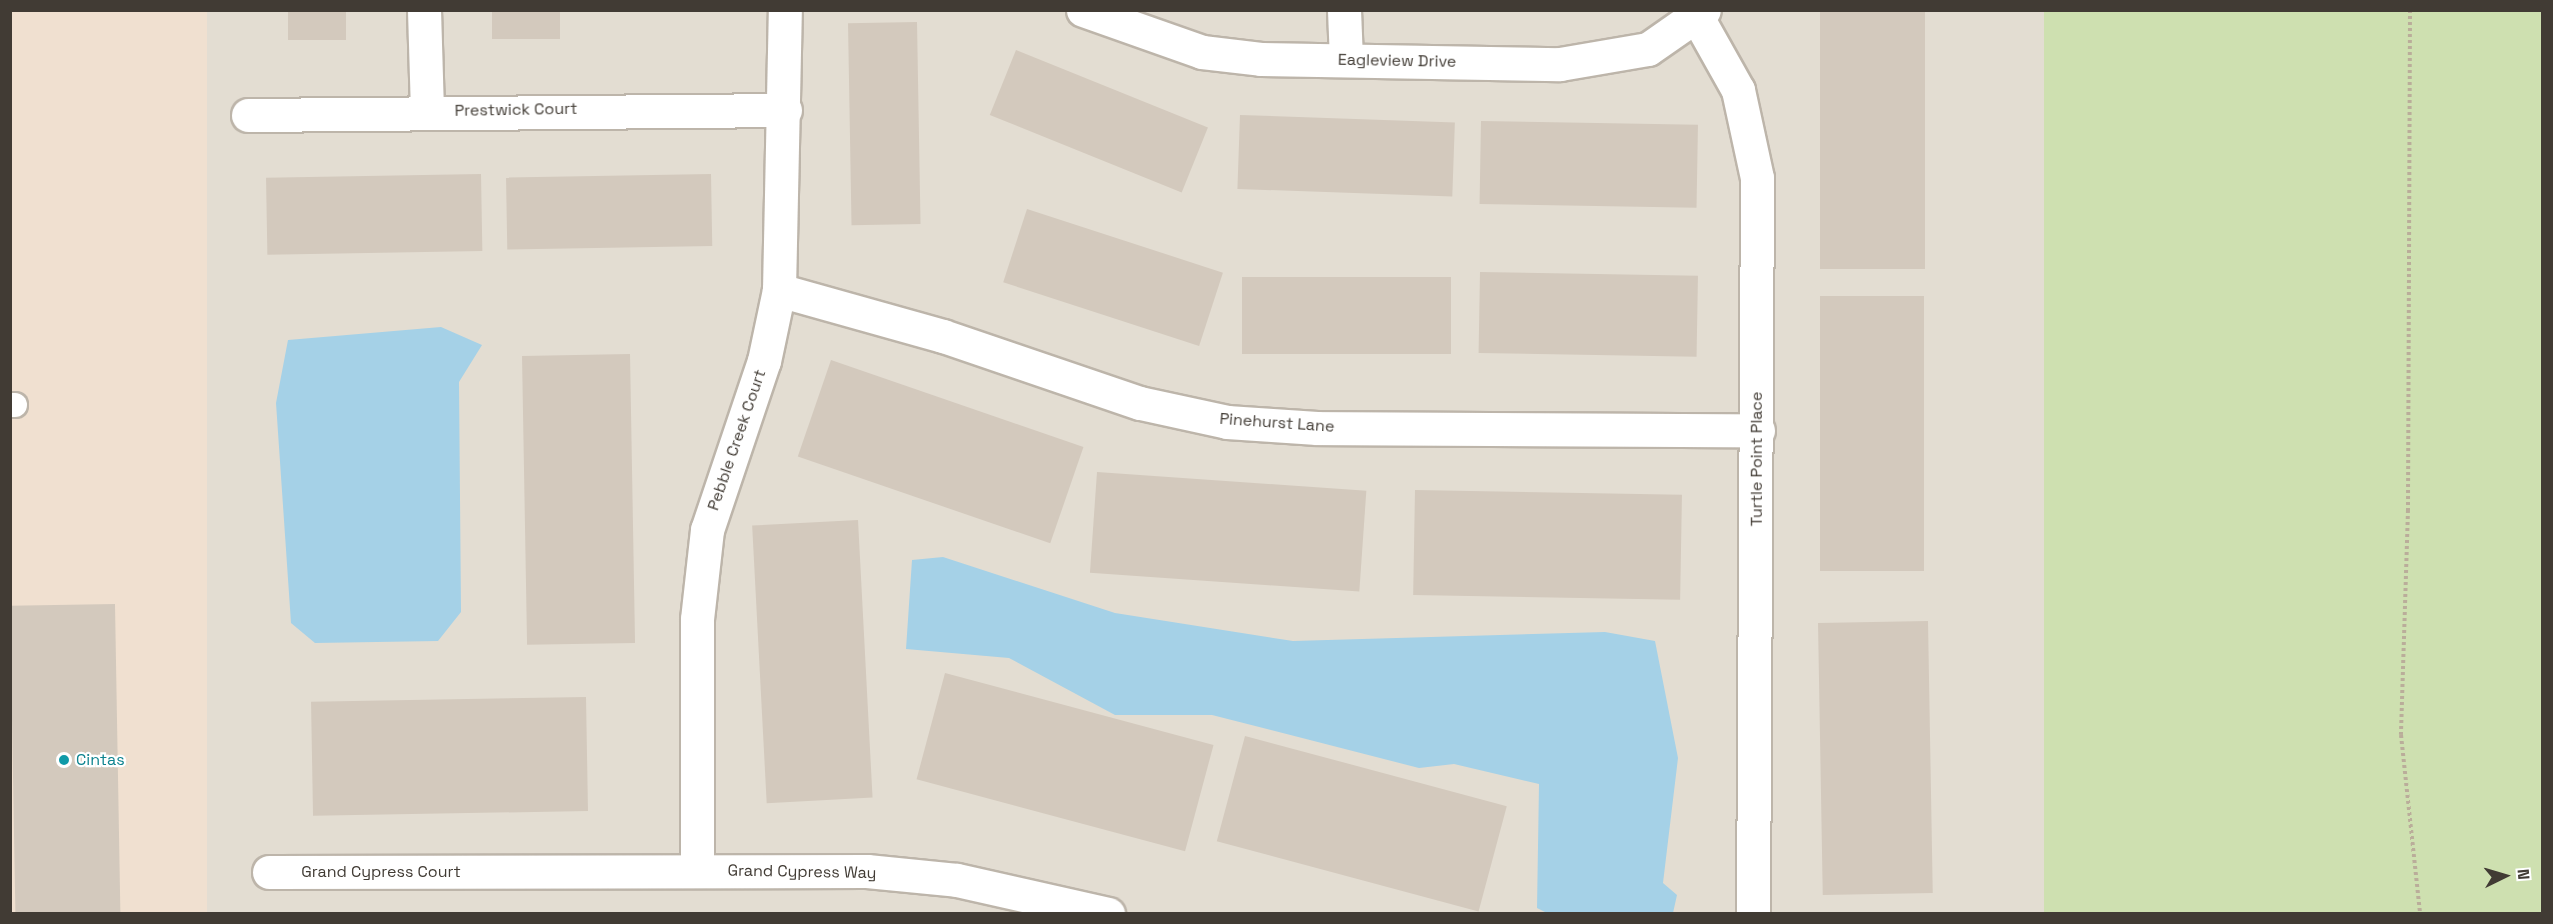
<!DOCTYPE html>
<html>
<head>
<meta charset="utf-8">
<style>
  body { margin:0 }
  #map { position:relative; width:2553px; height:924px; overflow:hidden; background:#f0ebe4; font-family:"Space Grotesk",sans-serif }
  div>[style] { position:absolute }
  .residential>* { inset:0; background:#e3ddd2; transform-origin:0 0 }
  .commercial>* { inset:0; background:#f0e0d0; transform-origin:0 0 }
  .green>* { inset:0; background:#cee0b0; transform-origin:0 0 }
  .water>* { inset:0; background:#a5d1e7 }
  .building>* { inset:0; background:#d3c9bd; transform-origin:0 0 }
  .path>* { height:4px; margin-top:-2px; transform-origin:0; background:repeating-linear-gradient(90deg,#baad9a 0 3px,transparent 0 6px) }
  .roads { filter:drop-shadow(2px 0 #bdb5aa) drop-shadow(-2px 0 #bdb5aa) drop-shadow(0 2px #bdb5aa) drop-shadow(0 -2px #bdb5aa) }
  .service>* { height:24px; margin:-12px; padding:0 12px; transform-origin:12px; border-radius:12px; background:#fff }
  .minor>* { height:33px; margin:-16.5px; padding:0 16.5px; transform-origin:16.5px; border-radius:16.5px; background:#fff }
  .dots>* { width:16px; height:16px; translate:-50% -50%; box-sizing:border-box; border:3px solid #fff; border-radius:50% }
  span { translate:-50% -50%; white-space:nowrap; text-align:center; line-height:1.15; -webkit-text-stroke:4.5px #fff; paint-order:stroke }
  .street-label { font-size:16px; color:#413b34 }
  .culture-label { font-size:16px; color:#0d838f }
  .left { translate:0 -50%; text-align:left }
  .frame { position:absolute; inset:0; border:12px solid #413b34; pointer-events:none }
  .north { position:absolute; left:2475px; top:846px; width:60px; height:60px; -webkit-text-stroke:4px #fff; paint-order:stroke; rotate:85deg; font-size:16px; font-weight:700; line-height:24px; text-align:center; color:#413b34 }
  .north::after { content:''; display:block; margin:auto; width:21px; height:27px; background:#413b34; clip-path:polygon(50% 0,100% 100%,50% 72%,0 100%) }
</style>
</head>
<body>
<div id="map">
  <div class="residential">
    <div style="left:207px;top:11px;width:1837px;height:902px"></div>
  </div>
  <div class="commercial">
    <div style="left:10px;top:11px;width:197px;height:902px"></div>
  </div>
  <div class="green">
    <div style="left:2044px;top:11px;width:498px;height:902px"></div>
  </div>
  <div class="water">
    <div style="clip-path:polygon(441px 327px,482px 345px,459px 382px,461px 612px,438px 641px,315px 643px,291px 623px,276px 403px,288px 340px)"></div>
    <div style="clip-path:polygon(943px 557px,1115px 613px,1293px 641px,1605px 632px,1655px 641px,1678px 758px,1663px 883px,1677px 895px,1673px 913px,1549px 914px,1537px 908px,1539px 784px,1454px 764px,1419px 768px,1212px 715px,1115px 715px,1009px 658px,906px 649px,912px 560px)"></div>
  </div>
  <div class="building">
    <div style="left:288px;top:10px;width:58px;height:30px"></div>
    <div style="left:492px;top:10px;width:68px;height:29px"></div>
    <div style="left:1820px;top:10px;width:105px;height:259px"></div>
    <div style="left:917px;top:22px;width:202px;height:69px;rotate:89deg"></div>
    <div style="left:1016px;top:50px;width:207px;height:70px;rotate:22deg"></div>
    <div style="left:1240px;top:115px;width:215px;height:74px;rotate:2deg"></div>
    <div style="left:1481px;top:121px;width:217px;height:83px;rotate:1deg"></div>
    <div style="left:481px;top:174px;width:77px;height:215px;rotate:89deg"></div>
    <div style="left:711px;top:174px;width:72px;height:205px;rotate:89deg"></div>
    <div style="left:1027px;top:209px;width:206px;height:77px;rotate:18deg"></div>
    <div style="left:1480px;top:272px;width:218px;height:81px;rotate:1deg"></div>
    <div style="left:1242px;top:277px;width:209px;height:77px"></div>
    <div style="left:1924px;top:296px;width:275px;height:104px;rotate:90deg"></div>
    <div style="left:630px;top:354px;width:289px;height:108px;rotate:89deg"></div>
    <div style="left:831px;top:360px;width:267px;height:102px;rotate:19deg"></div>
    <div style="left:1097px;top:472px;width:270px;height:101px;rotate:4deg"></div>
    <div style="left:1415px;top:490px;width:267px;height:105px;rotate:1deg"></div>
    <div style="left:858px;top:520px;width:278px;height:106px;rotate:87deg"></div>
    <div style="left:115px;top:604px;width:310px;height:105px;rotate:89deg"></div>
    <div style="left:1928px;top:621px;width:272px;height:110px;rotate:89deg"></div>
    <div style="left:945px;top:673px;width:278px;height:110px;rotate:15deg"></div>
    <div style="left:586px;top:697px;width:114px;height:275px;rotate:89deg"></div>
    <div style="left:1245px;top:736px;width:271px;height:109px;rotate:15deg"></div>
  </div>
  <div class="path">
    <div style="left:2410px;top:10px;width:500px;rotate:90.23deg"></div>
    <div style="left:2408px;top:510px;width:225px;rotate:91.8deg"></div>
    <div style="left:2401px;top:735px;width:180px;rotate:83.9deg"></div>
  </div>
  <div class="roads">
    <div class="service">
      <div style="left:10px;top:405px;width:5px"></div>
    </div>
    <div class="minor">
      <div style="left:424px;top:10px;width:101px;rotate:88.3deg"></div>
      <div style="left:1083px;top:10px;width:126px;rotate:19.4deg"></div>
      <div style="left:1202px;top:52px;width:59px;rotate:6.8deg"></div>
      <div style="left:1261px;top:59px;width:299px;rotate:1deg"></div>
      <div style="left:1560px;top:64px;width:89px;rotate:-9.7deg"></div>
      <div style="left:1648px;top:49px;width:68px;rotate:-34.9deg"></div>
      <div style="left:1344px;top:10px;width:50px;rotate:87.7deg"></div>
      <div style="left:1697px;top:17px;width:84px;rotate:60.7deg"></div>
      <div style="left:1738px;top:90px;width:90px;rotate:77.8deg"></div>
      <div style="left:1757px;top:178px;width:736px;rotate:90.31deg"></div>
      <div style="left:248px;top:115px;width:537px;rotate:-0.53deg"></div>
      <div style="left:779px;top:290px;width:170px;rotate:15.7deg"></div>
      <div style="left:943px;top:336px;width:208px;rotate:18.8deg"></div>
      <div style="left:1140px;top:403px;width:89px;rotate:12.3deg"></div>
      <div style="left:1227px;top:422px;width:90px;rotate:3.8deg"></div>
      <div style="left:1317px;top:428px;width:441px;rotate:0.3deg"></div>
      <div style="left:697px;top:871px;width:252px;rotate:-90deg"></div>
      <div style="left:697px;top:619px;width:90px;rotate:-83.6deg"></div>
      <div style="left:707px;top:530px;width:178px;rotate:-71.4deg"></div>
      <div style="left:764px;top:361px;width:73px;rotate:-78.1deg"></div>
      <div style="left:779px;top:290px;width:280px;rotate:-88.8deg"></div>
      <div style="left:269px;top:872px;width:598px;rotate:-0.1deg"></div>
      <div style="left:867px;top:871px;width:90px;rotate:5.7deg"></div>
      <div style="left:957px;top:880px;width:155px;rotate:12.7deg"></div>
    </div>
  </div>
  <div class="dots">
    <div style="left:64px;top:760px;background:#0f9aa8"></div>
  </div>
  <div class="street-label">
    <span style="left:1397px;top:61px;rotate:1deg">Eagleview Drive</span>
    <span style="left:516px;top:110px;rotate:-1deg">Prestwick Court</span>
    <span style="left:1277px;top:423px;rotate:4deg">Pinehurst Lane</span>
    <span style="left:737px;top:440px;rotate:-71deg">Pebble Creek Court</span>
    <span style="left:1757px;top:459px;rotate:-90deg">Turtle Point Place</span>
    <span style="left:381px;top:872px">Grand Cypress Court</span>
    <span style="left:802px;top:872px;rotate:1deg">Grand Cypress Way</span>
  </div>
  <div class="culture-label">
    <span class="left" style="left:76px;top:760px">Cintas</span>
  </div>
  <div class="frame"></div>
  <div class="north">N</div>
</div>
</body>
</html>
